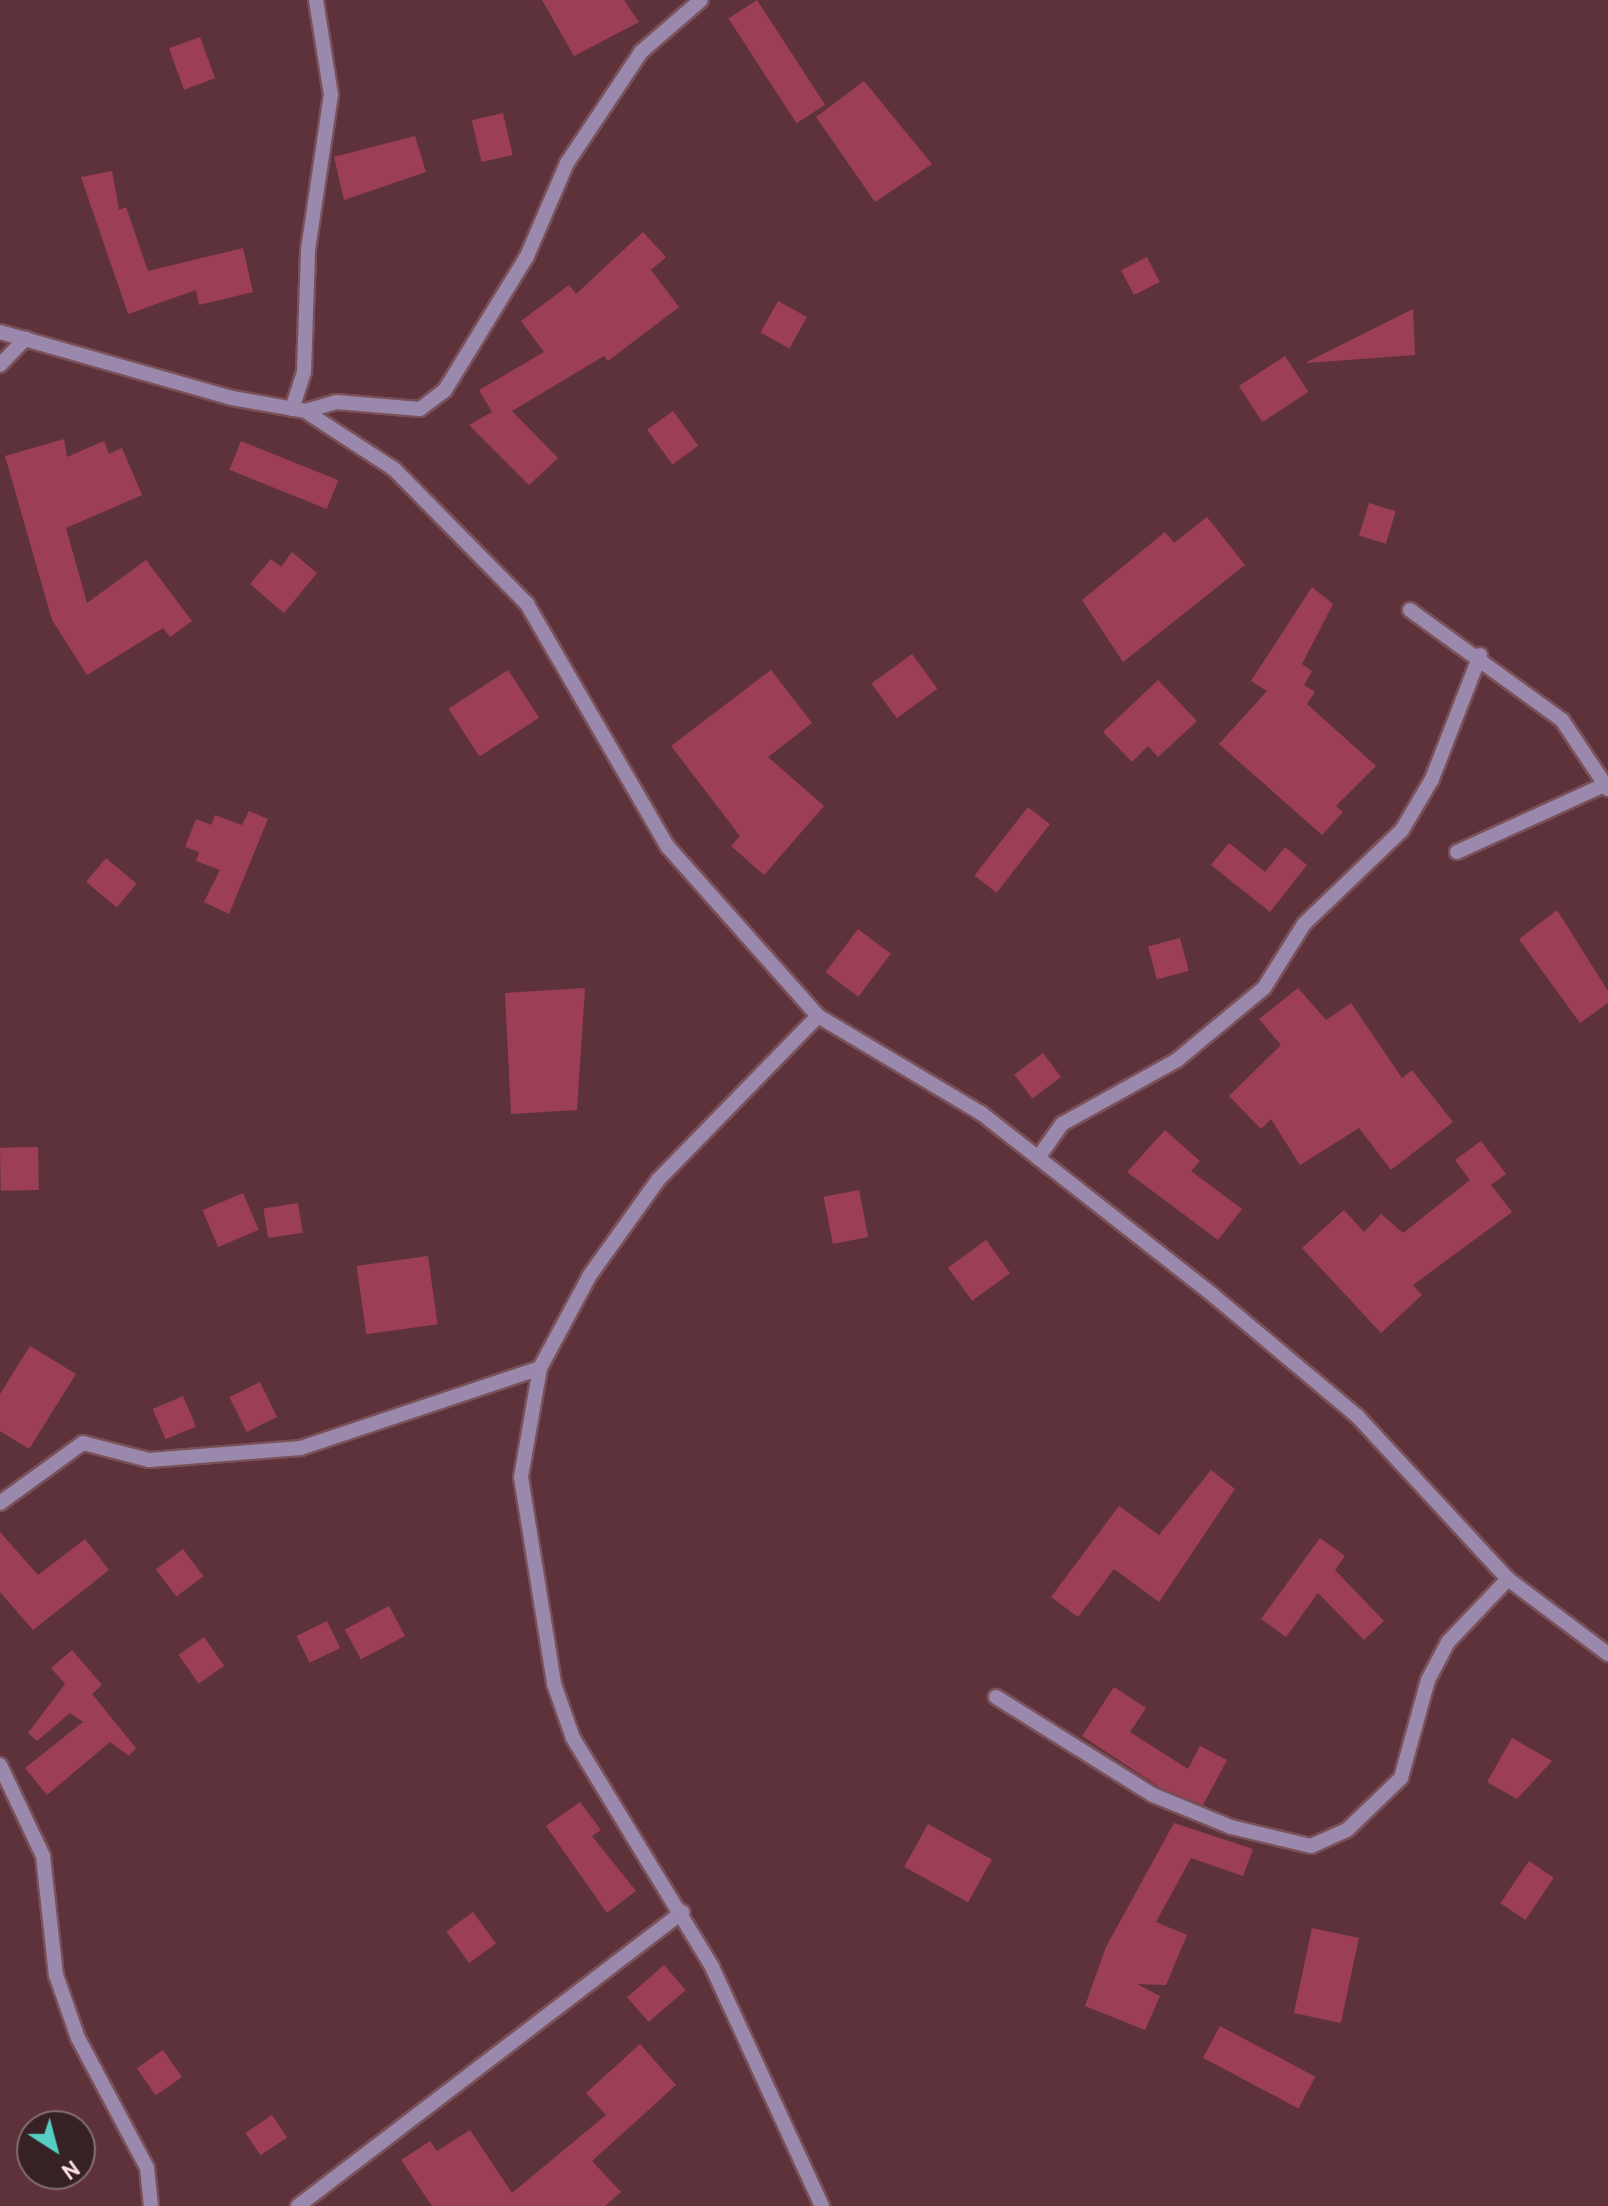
<!DOCTYPE html>
<html>
<head>
<meta charset="utf-8">
<style>
  body { margin:0 }
  #map { position:relative; width:1608px; height:2206px; overflow:hidden; background:#5e323b; font-family:Overpass,sans-serif }
  div>[style] { position:absolute }
  .building>* { inset:0; background:#9c3f56; transform-origin:0 0 }
  .roads { filter:drop-shadow(2px 0 #7a5159) drop-shadow(-2px 0 #7a5159) drop-shadow(0 2px #7a5159) drop-shadow(0 -2px #7a5159) }
  .minor>* { height:14px; margin:-7px; padding:0 7px; transform-origin:7px; border-radius:7px; background:#9b89ad }
  span { translate:-50% -50%; white-space:nowrap; text-align:center; line-height:1.15; -webkit-text-stroke:8px #362125; paint-order:stroke }
  .north { position:absolute; left:16px; top:2110px; width:80px; height:80px; box-sizing:border-box; background:#362125; border:2px solid #846c70; border-radius:50%; rotate:144deg; font-size:22px; font-weight:700; line-height:32px; text-align:center; color:#fadce1 }
  .north::after { content:''; display:block; margin:auto; width:28px; height:36px; background:#56cec3; clip-path:polygon(50% 0,100% 100%,50% 72%,0 100%) }
</style>
</head>
<body>
<div id="map">
  <div class="building">
    <div style="clip-path:polygon(542px 0,624px 0,639px 22px,574px 56px)"></div>
    <div style="left:757px;top:0;width:125px;height:34px;rotate:57deg"></div>
    <div style="left:200px;top:37px;width:44px;height:33px;rotate:70deg"></div>
    <div style="clip-path:polygon(864px 81px,932px 164px,875px 202px,816px 117px)"></div>
    <div style="left:503px;top:113px;width:43px;height:32px;rotate:77deg"></div>
    <div style="clip-path:polygon(415px 136px,426px 172px,344px 200px,334px 157px)"></div>
    <div style="clip-path:polygon(112px 171px,119px 210px,126px 207px,148px 271px,243px 248px,253px 292px,199px 305px,196px 290px,128px 314px,81px 177px)"></div>
    <div style="clip-path:polygon(643px 232px,666px 257px,651px 270px,679px 307px,608px 361px,604px 356px,512px 411px,558px 458px,529px 485px,469px 425px,492px 412px,479px 390px,544px 352px,521px 321px,569px 285px,576px 294px)"></div>
    <div style="left:1147px;top:257px;width:28px;height:29px;rotate:63deg"></div>
    <div style="left:778px;top:301px;width:33px;height:36px;rotate:29deg"></div>
    <div style="clip-path:polygon(1413px 309px,1415px 355px,1307px 363px,1307px 362px)"></div>
    <div style="left:1285px;top:356px;width:43px;height:55px;rotate:57deg"></div>
    <div style="left:673px;top:411px;width:43px;height:32px;rotate:54deg"></div>
    <div style="clip-path:polygon(64px 439px,67px 457px,104px 441px,109px 454px,122px 448px,142px 495px,66px 528px,87px 603px,146px 560px,192px 621px,170px 637px,163px 628px,87px 675px,52px 620px,5px 456px)"></div>
    <div style="left:241px;top:441px;width:105px;height:31px;rotate:22deg"></div>
    <div style="left:1369px;top:503px;width:28px;height:34px;rotate:17deg"></div>
    <div style="clip-path:polygon(1207px 517px,1245px 565px,1123px 662px,1082px 600px,1165px 532px,1174px 543px)"></div>
    <div style="clip-path:polygon(292px 552px,317px 573px,284px 613px,250px 584px,271px 559px,281px 567px)"></div>
    <div style="clip-path:polygon(1312px 587px,1333px 604px,1302px 664px,1312px 671px,1304px 685px,1315px 692px,1307px 704px,1376px 766px,1336px 806px,1343px 812px,1322px 835px,1219px 744px,1267px 691px,1251px 681px)"></div>
    <div style="left:912px;top:654px;width:43px;height:50px;rotate:54deg"></div>
    <div style="left:508px;top:670px;width:57px;height:71px;rotate:57deg"></div>
    <div style="clip-path:polygon(771px 670px,812px 723px,768px 757px,824px 806px,764px 875px,731px 846px,740px 836px,671px 746px)"></div>
    <div style="clip-path:polygon(1158px 680px,1197px 721px,1158px 757px,1148px 746px,1132px 762px,1103px 732px)"></div>
    <div style="left:1028px;top:807px;width:28px;height:87px;rotate:38deg"></div>
    <div style="clip-path:polygon(249px 811px,268px 819px,229px 914px,204px 902px,220px 870px,196px 861px,199px 852px,185px 847px,196px 819px,211px 825px,215px 815px,242px 825px)"></div>
    <div style="clip-path:polygon(1229px 843px,1265px 872px,1285px 847px,1307px 865px,1270px 912px,1211px 865px)"></div>
    <div style="left:106px;top:858px;width:40px;height:31px;rotate:40deg"></div>
    <div style="clip-path:polygon(1557px 910px,1608px 991px,1608px 1003px,1580px 1023px,1519px 939px)"></div>
    <div style="left:858px;top:929px;width:41px;height:54px;rotate:37deg"></div>
    <div style="left:1180px;top:938px;width:34px;height:33px;rotate:75deg"></div>
    <div style="clip-path:polygon(585px 988px,577px 1110px,511px 1114px,505px 993px)"></div>
    <div style="clip-path:polygon(1298px 988px,1326px 1020px,1351px 1003px,1402px 1078px,1412px 1070px,1453px 1122px,1391px 1170px,1359px 1128px,1300px 1165px,1271px 1119px,1261px 1129px,1229px 1096px,1281px 1045px,1259px 1019px)"></div>
    <div style="left:1043px;top:1053px;width:30px;height:36px;rotate:53deg"></div>
    <div style="clip-path:polygon(1165px 1130px,1200px 1161px,1191px 1171px,1242px 1209px,1218px 1240px,1127px 1172px)"></div>
    <div style="clip-path:polygon(1481px 1141px,1506px 1174px,1491px 1185px,1512px 1212px,1413px 1285px,1422px 1295px,1381px 1333px,1302px 1248px,1344px 1210px,1364px 1232px,1381px 1214px,1403px 1233px,1470px 1180px,1455px 1160px)"></div>
    <div style="left:38px;top:1147px;width:43px;height:38px;rotate:89deg"></div>
    <div style="left:859px;top:1190px;width:48px;height:36px;rotate:79deg"></div>
    <div style="left:243px;top:1193px;width:40px;height:44px;rotate:67deg"></div>
    <div style="left:298px;top:1203px;width:30px;height:35px;rotate:81deg"></div>
    <div style="left:986px;top:1240px;width:41px;height:47px;rotate:54deg"></div>
    <div style="left:428px;top:1256px;width:69px;height:72px;rotate:82deg"></div>
    <div style="clip-path:polygon(30px 1346px,76px 1374px,29px 1449px,0 1431px,0 1394px)"></div>
    <div style="left:260px;top:1382px;width:39px;height:34px;rotate:64deg"></div>
    <div style="left:183px;top:1396px;width:33px;height:33px;rotate:67deg"></div>
    <div style="clip-path:polygon(1211px 1470px,1235px 1489px,1159px 1602px,1114px 1569px,1078px 1617px,1051px 1597px,1119px 1506px,1159px 1535px)"></div>
    <div style="clip-path:polygon(0 1532px,38px 1575px,85px 1539px,109px 1570px,33px 1630px,0 1592px)"></div>
    <div style="clip-path:polygon(1320px 1538px,1345px 1556px,1335px 1570px,1384px 1621px,1364px 1640px,1318px 1593px,1286px 1637px,1261px 1619px)"></div>
    <div style="left:183px;top:1549px;width:34px;height:34px;rotate:53deg"></div>
    <div style="left:389px;top:1606px;width:34px;height:50px;rotate:62deg"></div>
    <div style="left:327px;top:1621px;width:30px;height:34px;rotate:64deg"></div>
    <div style="left:204px;top:1637px;width:35px;height:31px;rotate:55deg"></div>
    <div style="clip-path:polygon(72px 1650px,102px 1685px,92px 1694px,136px 1748px,129px 1756px,110px 1742px,47px 1795px,25px 1768px,83px 1722px,70px 1713px,37px 1741px,28px 1733px,65px 1684px,51px 1668px)"></div>
    <div style="clip-path:polygon(1114px 1687px,1146px 1708px,1130px 1732px,1188px 1769px,1200px 1746px,1227px 1760px,1203px 1805px,1161px 1788px,1082px 1736px)"></div>
    <div style="clip-path:polygon(1512px 1738px,1552px 1761px,1517px 1799px,1487px 1782px)"></div>
    <div style="clip-path:polygon(580px 1802px,601px 1830px,592px 1836px,636px 1891px,607px 1913px,546px 1826px)"></div>
    <div style="clip-path:polygon(1174px 1823px,1253px 1849px,1243px 1876px,1191px 1858px,1156px 1922px,1187px 1935px,1166px 1985px,1137px 1984px,1160px 1996px,1145px 2030px,1085px 2006px,1106px 1947px)"></div>
    <div style="left:928px;top:1824px;width:73px;height:49px;rotate:29deg"></div>
    <div style="left:1529px;top:1861px;width:30px;height:51px;rotate:34deg"></div>
    <div style="left:473px;top:1912px;width:39px;height:33px;rotate:54deg"></div>
    <div style="left:1312px;top:1928px;width:48px;height:87px;rotate:12deg"></div>
    <div style="left:664px;top:1965px;width:33px;height:49px;rotate:49deg"></div>
    <div style="left:1220px;top:2026px;width:108px;height:36px;rotate:28deg"></div>
    <div style="clip-path:polygon(640px 2044px,676px 2085px,592px 2161px,621px 2192px,605px 2206px,432px 2206px,401px 2160px,430px 2141px,437px 2151px,470px 2130px,512px 2193px,606px 2115px,586px 2093px)"></div>
    <div style="left:163px;top:2050px;width:33px;height:32px;rotate:55deg"></div>
    <div style="left:272px;top:2115px;width:27px;height:32px;rotate:56deg"></div>
  </div>
  <div class="roads">
    <div class="minor">
      <div style="left:0;top:332px;width:241px;rotate:15.9deg"></div>
      <div style="left:232px;top:398px;width:74px;rotate:10.1deg"></div>
      <div style="left:305px;top:411px;width:106px;rotate:33.1deg"></div>
      <div style="left:394px;top:469px;width:190px;rotate:45.4deg"></div>
      <div style="left:527px;top:604px;width:281px;rotate:59.9deg"></div>
      <div style="left:668px;top:847px;width:226px;rotate:48.4deg"></div>
      <div style="left:818px;top:1016px;width:190px;rotate:30.8deg"></div>
      <div style="left:981px;top:1113px;width:296px;rotate:38.1deg"></div>
      <div style="left:1214px;top:1296px;width:187px;rotate:40deg"></div>
      <div style="left:1357px;top:1416px;width:222px;rotate:47.2deg"></div>
      <div style="left:1508px;top:1579px;width:125px;rotate:36.9deg"></div>
      <div style="left:0;top:365px;width:37px;rotate:-46deg"></div>
      <div style="left:292px;top:409px;width:39px;rotate:-72deg"></div>
      <div style="left:304px;top:372px;width:122px;rotate:-88.1deg"></div>
      <div style="left:308px;top:250px;width:157px;rotate:-81.6deg"></div>
      <div style="left:331px;top:95px;width:96px;rotate:-99deg"></div>
      <div style="left:305px;top:411px;width:32px;rotate:-16deg"></div>
      <div style="left:336px;top:402px;width:84px;rotate:4.8deg"></div>
      <div style="left:420px;top:409px;width:31px;rotate:-37deg"></div>
      <div style="left:445px;top:390px;width:157px;rotate:-58.5deg"></div>
      <div style="left:527px;top:256px;width:101px;rotate:-66.7deg"></div>
      <div style="left:567px;top:163px;width:133px;rotate:-56.3deg"></div>
      <div style="left:641px;top:52px;width:79px;rotate:-40.9deg"></div>
      <div style="left:1410px;top:610px;width:188px;rotate:35.9deg"></div>
      <div style="left:1562px;top:720px;width:83px;rotate:56.3deg"></div>
      <div style="left:1457px;top:852px;width:162px;rotate:-24.5deg"></div>
      <div style="left:818px;top:1016px;width:229px;rotate:134.3deg"></div>
      <div style="left:658px;top:1180px;width:117px;rotate:125.6deg"></div>
      <div style="left:590px;top:1275px;width:106px;rotate:118.3deg"></div>
      <div style="left:540px;top:1368px;width:111px;rotate:99.9deg"></div>
      <div style="left:521px;top:1477px;width:210px;rotate:80.9deg"></div>
      <div style="left:554px;top:1684px;width:57px;rotate:70.6deg"></div>
      <div style="left:573px;top:1738px;width:268px;rotate:58.7deg"></div>
      <div style="left:712px;top:1967px;width:263px;rotate:65.3deg"></div>
      <div style="left:1038px;top:1158px;width:42px;rotate:-54.8deg"></div>
      <div style="left:1062px;top:1124px;width:132px;rotate:-29.1deg"></div>
      <div style="left:1177px;top:1060px;width:113px;rotate:-39.6deg"></div>
      <div style="left:1264px;top:988px;width:75px;rotate:-58deg"></div>
      <div style="left:1304px;top:924px;width:136px;rotate:-43.8deg"></div>
      <div style="left:1402px;top:830px;width:59px;rotate:-59.5deg"></div>
      <div style="left:1432px;top:779px;width:133px;rotate:-68.8deg"></div>
      <div style="left:0;top:1503px;width:102px;rotate:-35.9deg"></div>
      <div style="left:83px;top:1443px;width:68px;rotate:14.4deg"></div>
      <div style="left:149px;top:1460px;width:152px;rotate:-4.5deg"></div>
      <div style="left:301px;top:1448px;width:252px;rotate:-18.5deg"></div>
      <div style="left:996px;top:1697px;width:185px;rotate:32deg"></div>
      <div style="left:1153px;top:1795px;width:84px;rotate:22.3deg"></div>
      <div style="left:1231px;top:1827px;width:82px;rotate:13.4deg"></div>
      <div style="left:1311px;top:1846px;width:39px;rotate:-24deg"></div>
      <div style="left:1347px;top:1830px;width:75px;rotate:-43.9deg"></div>
      <div style="left:1401px;top:1778px;width:102px;rotate:-74.6deg"></div>
      <div style="left:1428px;top:1680px;width:43px;rotate:-62.2deg"></div>
      <div style="left:1448px;top:1642px;width:87px;rotate:-46.4deg"></div>
      <div style="left:0;top:1765px;width:101px;rotate:64.7deg"></div>
      <div style="left:43px;top:1856px;width:120px;rotate:83.8deg"></div>
      <div style="left:56px;top:1975px;width:67px;rotate:70.8deg"></div>
      <div style="left:78px;top:2038px;width:147px;rotate:62deg"></div>
      <div style="left:147px;top:2168px;width:38px;rotate:84deg"></div>
      <div style="left:298px;top:2206px;width:484px;rotate:-37.4deg"></div>
    </div>
  </div>
  <div class="north">N</div>
</div>
</body>
</html>
